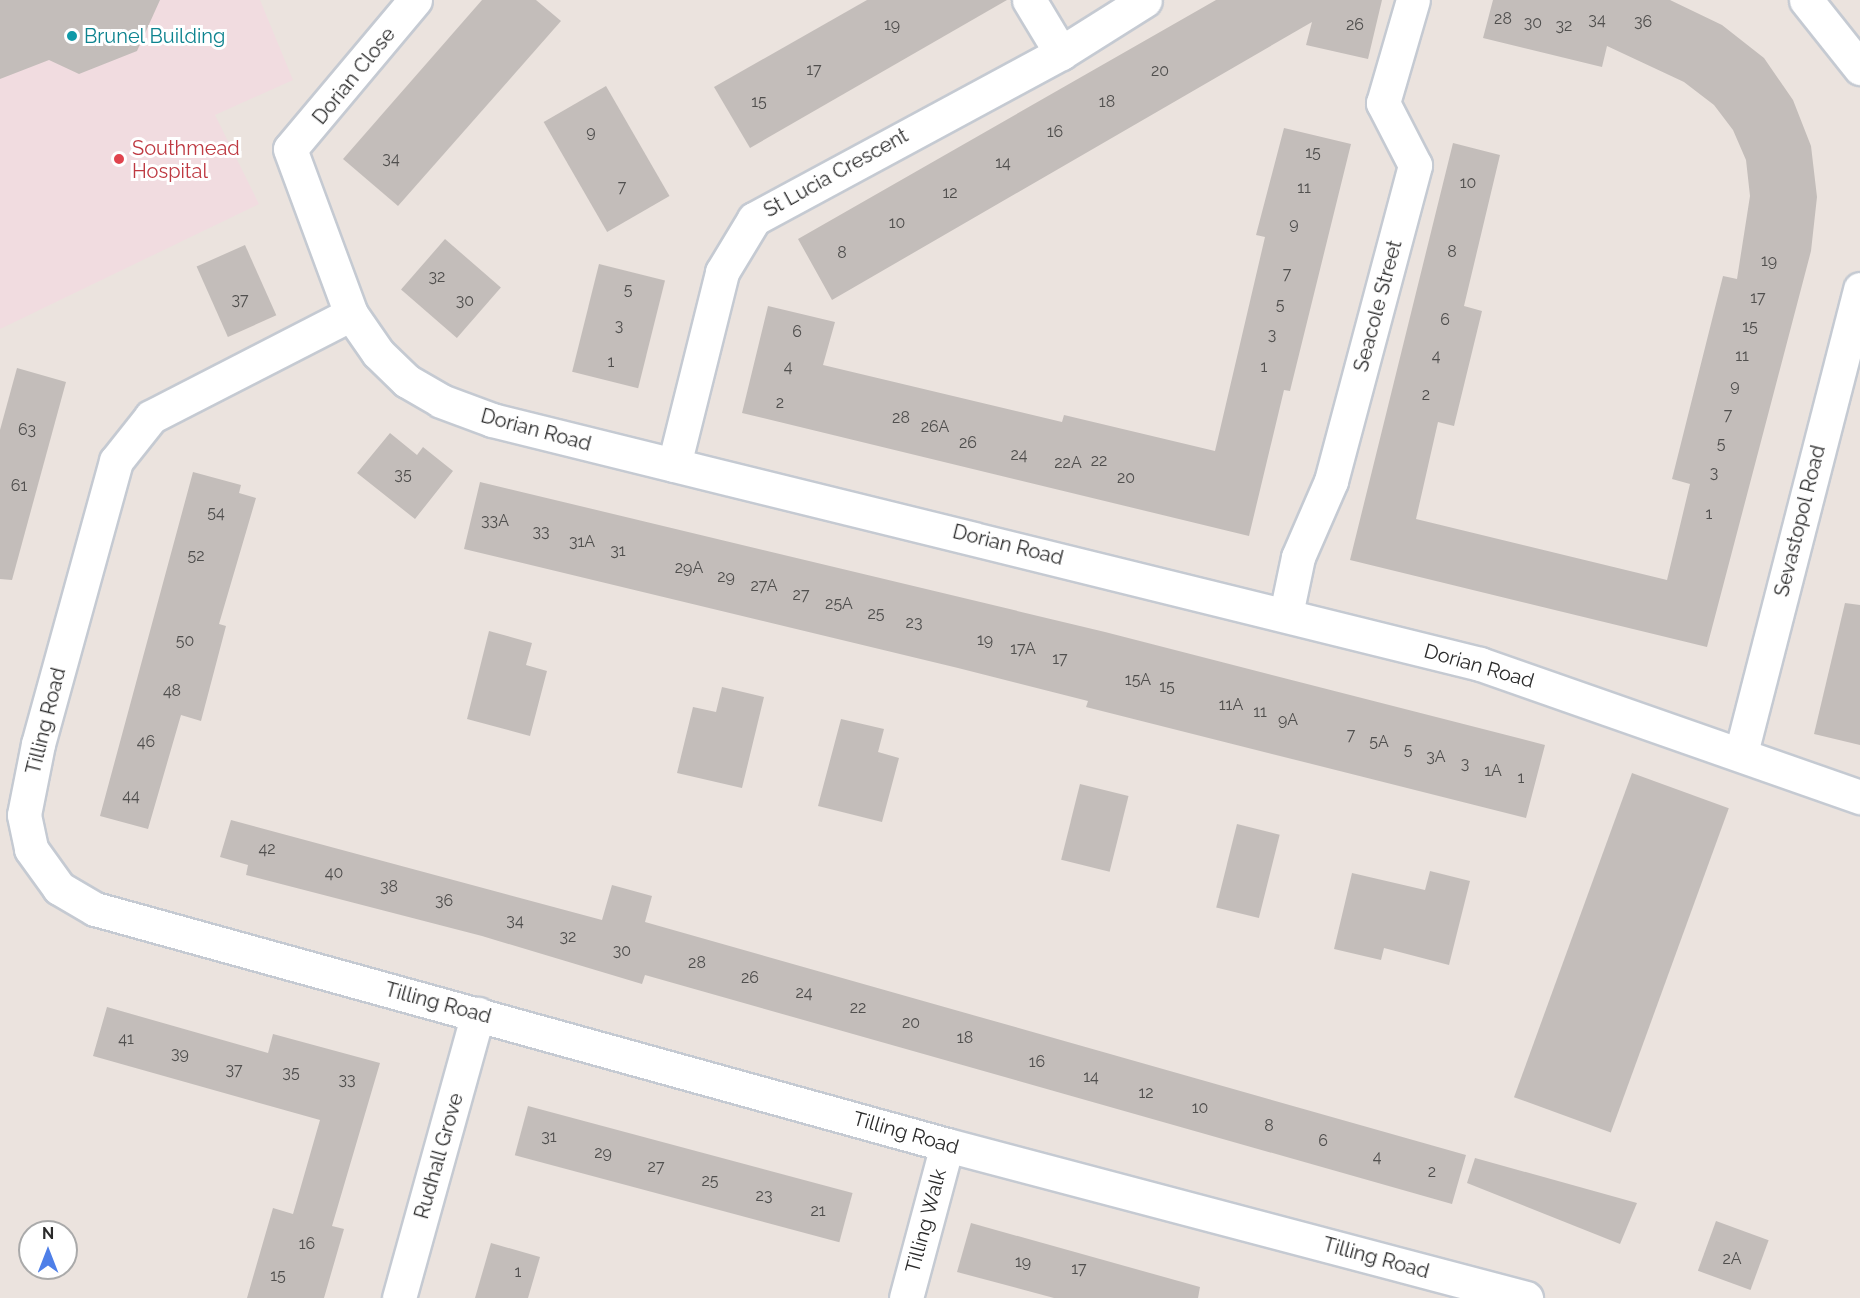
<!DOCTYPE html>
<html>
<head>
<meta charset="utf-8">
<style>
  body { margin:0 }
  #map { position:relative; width:1860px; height:1298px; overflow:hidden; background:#ebe3de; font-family:Raleway,sans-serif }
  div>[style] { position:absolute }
  .medical>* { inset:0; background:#f1dce0 }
  .building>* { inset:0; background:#c3bdba; transform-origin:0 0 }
  .roads { filter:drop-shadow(2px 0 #c5cad2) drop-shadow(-2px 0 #c5cad2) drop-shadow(0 2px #c5cad2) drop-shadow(0 -2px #c5cad2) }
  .street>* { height:33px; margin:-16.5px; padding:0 16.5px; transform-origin:16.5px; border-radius:16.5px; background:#fff }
  .dots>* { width:16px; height:16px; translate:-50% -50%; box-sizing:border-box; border:3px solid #fff; border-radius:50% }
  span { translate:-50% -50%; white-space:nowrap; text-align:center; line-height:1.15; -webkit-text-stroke:6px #fff; paint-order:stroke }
  .number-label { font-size:16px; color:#504f4e }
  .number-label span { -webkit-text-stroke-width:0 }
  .culture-label { font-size:20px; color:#0d838f }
  .left { translate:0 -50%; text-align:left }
  .street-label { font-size:20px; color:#2a2a2a }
  .health-label { font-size:20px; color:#be3a42 }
  .north { position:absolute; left:18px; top:1220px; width:60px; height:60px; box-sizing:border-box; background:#fff; border:2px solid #aaa; border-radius:50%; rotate:0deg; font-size:16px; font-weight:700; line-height:24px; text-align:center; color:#2a2a2a }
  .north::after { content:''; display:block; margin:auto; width:21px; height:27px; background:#4e7fe8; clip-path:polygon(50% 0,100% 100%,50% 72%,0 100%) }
</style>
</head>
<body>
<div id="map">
  <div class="medical">
    <div style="clip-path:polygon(0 0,260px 0,293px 80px,215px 115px,259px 204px,0 329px)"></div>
  </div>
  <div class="building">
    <div style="clip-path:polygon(0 0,160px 0,137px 51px,79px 74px,49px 60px,0 79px)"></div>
    <div style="clip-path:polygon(482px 0,536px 0,561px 21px,398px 206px,343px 159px)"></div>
    <div style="clip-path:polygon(867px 0,1007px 0,750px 148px,714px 87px)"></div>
    <div style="clip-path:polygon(1216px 0,1382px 0,1368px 59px,1306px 45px,1312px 22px,832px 300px,798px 239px)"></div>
    <div style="clip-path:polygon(1493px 0,1670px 0,1722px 25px,1764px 58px,1793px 100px,1811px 146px,1817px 197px,1811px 251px,1707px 647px,1350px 560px,1453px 143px,1500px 155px,1464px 306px,1482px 311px,1454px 426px,1438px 422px,1416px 519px,1667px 580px,1690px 484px,1672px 479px,1723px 276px,1737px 279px,1750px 196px,1746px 160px,1733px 130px,1714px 105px,1684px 82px,1607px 46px,1602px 67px,1483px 38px)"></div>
    <div style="left:606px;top:86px;width:127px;height:72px;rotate:60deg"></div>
    <div style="clip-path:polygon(1284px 128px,1351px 144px,1290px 391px,1284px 390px,1249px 536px,742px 413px,768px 306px,835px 322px,823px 365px,1062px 422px,1064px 415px,1215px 451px,1265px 237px,1256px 235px)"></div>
    <div style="left:445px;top:239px;width:74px;height:67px;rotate:41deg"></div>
    <div style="left:245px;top:245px;width:77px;height:53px;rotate:66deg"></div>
    <div style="left:599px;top:264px;width:68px;height:111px;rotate:14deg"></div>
    <div style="clip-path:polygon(17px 368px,66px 382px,12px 580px,0 579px,0 430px)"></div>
    <div style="clip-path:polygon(390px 433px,417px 455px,423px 447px,453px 471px,415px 519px,357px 473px)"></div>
    <div style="clip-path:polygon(193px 472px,241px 485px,239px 493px,256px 498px,219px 624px,226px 626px,201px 721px,181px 715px,148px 829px,100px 816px)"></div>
    <div style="clip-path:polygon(480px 482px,1105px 632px,1545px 745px,1526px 818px,1086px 707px,1088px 701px,958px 668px,464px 549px)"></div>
    <div style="clip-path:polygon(1845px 603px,1860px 605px,1860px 745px,1814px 734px)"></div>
    <div style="clip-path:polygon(489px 631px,532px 643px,526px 665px,547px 671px,530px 736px,467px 719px)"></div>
    <div style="clip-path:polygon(722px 687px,764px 697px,742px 788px,677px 773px,693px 707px,716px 712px)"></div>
    <div style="clip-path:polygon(841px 719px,884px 729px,878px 752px,899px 758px,882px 822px,818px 806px)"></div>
    <div style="left:1632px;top:773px;width:103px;height:345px;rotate:20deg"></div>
    <div style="left:1080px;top:784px;width:50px;height:78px;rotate:14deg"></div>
    <div style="clip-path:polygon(231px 820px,602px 920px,612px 885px,652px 896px,645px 922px,1466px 1155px,1452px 1204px,645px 975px,642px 984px,482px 936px,246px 875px,248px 865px,220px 857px)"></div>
    <div style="left:1237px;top:824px;width:44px;height:86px;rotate:14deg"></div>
    <div style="clip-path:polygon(1430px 871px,1470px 881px,1449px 965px,1384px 948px,1381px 960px,1334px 949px,1352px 873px,1425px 890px)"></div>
    <div style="clip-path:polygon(107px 1007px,268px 1053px,273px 1034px,380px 1063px,332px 1226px,344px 1229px,324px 1298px,247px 1298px,273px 1208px,293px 1214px,320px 1120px,93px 1056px)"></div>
    <div style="left:528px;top:1106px;width:336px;height:51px;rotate:15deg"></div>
    <div style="clip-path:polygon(1475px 1158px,1637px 1203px,1620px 1244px,1467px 1183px)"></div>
    <div style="left:1716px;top:1221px;width:56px;height:53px;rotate:20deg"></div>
    <div style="clip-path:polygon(971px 1223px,1200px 1287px,1198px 1298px,1054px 1298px,957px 1272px)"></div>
    <div style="clip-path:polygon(491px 1243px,540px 1257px,528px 1298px,475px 1298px)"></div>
  </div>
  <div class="roads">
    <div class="street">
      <div style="left:415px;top:0;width:194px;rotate:130deg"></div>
      <div style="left:290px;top:149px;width:176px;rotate:69.7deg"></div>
      <div style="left:351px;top:314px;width:47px;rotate:55.3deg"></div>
      <div style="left:378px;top:353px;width:40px;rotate:44deg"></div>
      <div style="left:407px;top:381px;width:39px;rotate:30deg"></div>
      <div style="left:441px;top:401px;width:54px;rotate:20.4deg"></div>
      <div style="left:492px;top:420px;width:1018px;rotate:13.87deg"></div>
      <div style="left:1480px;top:664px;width:403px;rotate:19.3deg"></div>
      <div style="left:1029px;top:0;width:62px;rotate:58.9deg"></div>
      <div style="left:1806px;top:0;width:87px;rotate:51.5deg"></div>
      <div style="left:351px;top:314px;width:225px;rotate:152.8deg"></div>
      <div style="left:151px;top:417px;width:56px;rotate:128.5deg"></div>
      <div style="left:116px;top:461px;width:294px;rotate:105.4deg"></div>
      <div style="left:38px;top:744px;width:72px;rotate:101.2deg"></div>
      <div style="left:24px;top:815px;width:35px;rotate:78deg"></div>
      <div style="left:31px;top:849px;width:48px;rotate:54.3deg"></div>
      <div style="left:59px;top:888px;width:42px;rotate:30.3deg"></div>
      <div style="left:95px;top:909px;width:884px;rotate:15.48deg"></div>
      <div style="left:947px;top:1145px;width:599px;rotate:14.8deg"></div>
      <div style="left:674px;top:465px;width:199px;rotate:-76deg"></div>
      <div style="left:722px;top:272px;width:62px;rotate:-58.9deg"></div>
      <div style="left:754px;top:219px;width:349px;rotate:-28.4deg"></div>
      <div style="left:1061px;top:53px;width:99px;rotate:-32.2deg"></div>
      <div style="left:1286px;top:614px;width:58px;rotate:-78.1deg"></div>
      <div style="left:1298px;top:557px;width:83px;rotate:-66.5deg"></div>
      <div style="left:1331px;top:481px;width:327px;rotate:-75.1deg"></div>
      <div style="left:1415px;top:165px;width:70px;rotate:-117.3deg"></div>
      <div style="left:1383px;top:103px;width:107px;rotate:-73.8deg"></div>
      <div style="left:1741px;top:753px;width:479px;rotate:-75.6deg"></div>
      <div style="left:399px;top:1298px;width:295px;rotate:-74.5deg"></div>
      <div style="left:906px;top:1298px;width:158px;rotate:-75deg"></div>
    </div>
  </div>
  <div class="dots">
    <div style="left:72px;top:36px;background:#0f9aa8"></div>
    <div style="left:119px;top:159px;background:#e0444e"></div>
  </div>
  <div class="number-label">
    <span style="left:1503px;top:19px">28</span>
    <span style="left:1597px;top:20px">34</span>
    <span style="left:1643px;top:22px">36</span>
    <span style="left:1533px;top:23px">30</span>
    <span style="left:892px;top:25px">19</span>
    <span style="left:1355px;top:25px">26</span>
    <span style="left:1564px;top:26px">32</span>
    <span style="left:814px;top:70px">17</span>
    <span style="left:1160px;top:71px">20</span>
    <span style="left:759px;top:102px">15</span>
    <span style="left:1107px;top:102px">18</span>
    <span style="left:591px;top:132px">9</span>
    <span style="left:1055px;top:132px">16</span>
    <span style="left:1313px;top:153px">15</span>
    <span style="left:391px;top:159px">34</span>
    <span style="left:1003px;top:163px">14</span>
    <span style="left:1468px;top:183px">10</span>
    <span style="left:622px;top:187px">7</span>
    <span style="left:1304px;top:188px">11</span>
    <span style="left:950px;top:193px">12</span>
    <span style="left:897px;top:223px">10</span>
    <span style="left:1294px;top:224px">9</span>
    <span style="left:1452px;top:252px">8</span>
    <span style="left:842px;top:253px">8</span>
    <span style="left:1769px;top:261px">19</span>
    <span style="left:1287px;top:274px">7</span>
    <span style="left:437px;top:277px">32</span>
    <span style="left:628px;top:290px">5</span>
    <span style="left:1758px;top:298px">17</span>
    <span style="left:240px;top:300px">37</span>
    <span style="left:465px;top:301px">30</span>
    <span style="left:1280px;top:305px">5</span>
    <span style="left:1445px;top:320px">6</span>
    <span style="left:619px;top:326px">3</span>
    <span style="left:1750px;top:327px">15</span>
    <span style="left:797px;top:332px">6</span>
    <span style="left:1272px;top:335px">3</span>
    <span style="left:1436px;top:356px">4</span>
    <span style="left:1742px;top:356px">11</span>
    <span style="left:611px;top:362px">1</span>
    <span style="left:788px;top:367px">4</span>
    <span style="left:1264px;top:367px">1</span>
    <span style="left:1735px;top:386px">9</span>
    <span style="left:1426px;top:395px">2</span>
    <span style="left:780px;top:403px">2</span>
    <span style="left:1728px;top:415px">7</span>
    <span style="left:901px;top:418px">28</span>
    <span style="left:935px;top:427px">26A</span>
    <span style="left:27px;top:430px">63</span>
    <span style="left:968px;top:443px">26</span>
    <span style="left:1721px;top:444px">5</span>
    <span style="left:1019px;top:455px">24</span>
    <span style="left:1099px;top:461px">22</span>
    <span style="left:1068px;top:463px">22A</span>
    <span style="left:1714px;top:473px">3</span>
    <span style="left:403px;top:475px">35</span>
    <span style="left:1126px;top:478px">20</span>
    <span style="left:19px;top:486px">61</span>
    <span style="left:216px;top:513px">54</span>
    <span style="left:1709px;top:514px">1</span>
    <span style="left:495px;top:521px">33A</span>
    <span style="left:541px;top:532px">33</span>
    <span style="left:582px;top:542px">31A</span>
    <span style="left:618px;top:551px">31</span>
    <span style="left:196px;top:556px">52</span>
    <span style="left:689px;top:568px">29A</span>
    <span style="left:726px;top:577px">29</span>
    <span style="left:764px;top:586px">27A</span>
    <span style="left:801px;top:595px">27</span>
    <span style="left:839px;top:604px">25A</span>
    <span style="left:876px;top:614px">25</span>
    <span style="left:914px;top:623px">23</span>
    <span style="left:985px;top:640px">19</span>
    <span style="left:185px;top:641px">50</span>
    <span style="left:1023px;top:649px">17A</span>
    <span style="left:1060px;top:659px">17</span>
    <span style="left:1138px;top:680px">15A</span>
    <span style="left:1167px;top:687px">15</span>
    <span style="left:172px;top:691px">48</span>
    <span style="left:1231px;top:705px">11A</span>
    <span style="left:1260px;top:712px">11</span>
    <span style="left:1288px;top:720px">9A</span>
    <span style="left:1351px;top:735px">7</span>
    <span style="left:146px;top:742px">46</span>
    <span style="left:1379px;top:742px">5A</span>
    <span style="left:1408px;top:750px">5</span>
    <span style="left:1436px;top:757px">3A</span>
    <span style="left:1465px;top:764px">3</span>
    <span style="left:1493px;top:771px">1A</span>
    <span style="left:1521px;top:778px">1</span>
    <span style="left:131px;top:796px">44</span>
    <span style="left:267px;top:849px">42</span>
    <span style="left:334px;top:873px">40</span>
    <span style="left:389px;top:887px">38</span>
    <span style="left:444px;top:901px">36</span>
    <span style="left:515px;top:921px">34</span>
    <span style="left:568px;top:937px">32</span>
    <span style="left:622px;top:951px">30</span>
    <span style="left:697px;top:963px">28</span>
    <span style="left:750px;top:978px">26</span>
    <span style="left:804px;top:993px">24</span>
    <span style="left:858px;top:1008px">22</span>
    <span style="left:911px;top:1023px">20</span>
    <span style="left:965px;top:1038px">18</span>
    <span style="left:126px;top:1039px">41</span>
    <span style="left:180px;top:1054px">39</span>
    <span style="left:1037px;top:1062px">16</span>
    <span style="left:234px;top:1070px">37</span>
    <span style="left:291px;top:1073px">35</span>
    <span style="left:1091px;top:1077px">14</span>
    <span style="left:347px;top:1080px">33</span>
    <span style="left:1146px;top:1093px">12</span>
    <span style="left:1200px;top:1108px">10</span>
    <span style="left:1269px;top:1126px">8</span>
    <span style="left:549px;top:1137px">31</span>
    <span style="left:1323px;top:1141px">6</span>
    <span style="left:603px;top:1153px">29</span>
    <span style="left:1377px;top:1157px">4</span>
    <span style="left:656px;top:1167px">27</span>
    <span style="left:1432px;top:1172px">2</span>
    <span style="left:710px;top:1181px">25</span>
    <span style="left:764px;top:1196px">23</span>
    <span style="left:818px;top:1211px">21</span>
    <span style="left:307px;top:1244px">16</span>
    <span style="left:1732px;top:1259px">2A</span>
    <span style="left:1023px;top:1262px">19</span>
    <span style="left:1079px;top:1269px">17</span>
    <span style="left:518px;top:1272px">1</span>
    <span style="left:278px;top:1276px">15</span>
  </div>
  <div class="culture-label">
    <span class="left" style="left:84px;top:36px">Brunel Building</span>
  </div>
  <div class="street-label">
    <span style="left:354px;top:76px;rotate:-51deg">Dorian Close</span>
    <span style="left:836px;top:173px;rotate:-29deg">St Lucia Crescent</span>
    <span style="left:1378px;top:306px;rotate:-75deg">Seacole Street</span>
    <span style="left:536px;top:430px;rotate:15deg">Dorian Road</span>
    <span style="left:1800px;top:521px;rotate:-76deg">Sevastopol Road</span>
    <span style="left:1008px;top:545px;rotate:14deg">Dorian Road</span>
    <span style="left:1479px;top:666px;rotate:16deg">Dorian Road</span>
    <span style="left:46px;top:721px;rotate:-76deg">Tilling Road</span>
    <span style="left:438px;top:1003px;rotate:15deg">Tilling Road</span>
    <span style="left:906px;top:1133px;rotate:16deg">Tilling Road</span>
    <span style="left:439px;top:1156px;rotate:-74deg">Rudhall Grove</span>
    <span style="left:926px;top:1221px;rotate:-75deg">Tilling Walk</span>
    <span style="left:1376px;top:1258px;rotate:15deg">Tilling Road</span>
  </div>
  <div class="health-label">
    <span class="left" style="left:132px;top:160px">Southmead<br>Hospital</span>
  </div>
  <div class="north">N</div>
</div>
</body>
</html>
